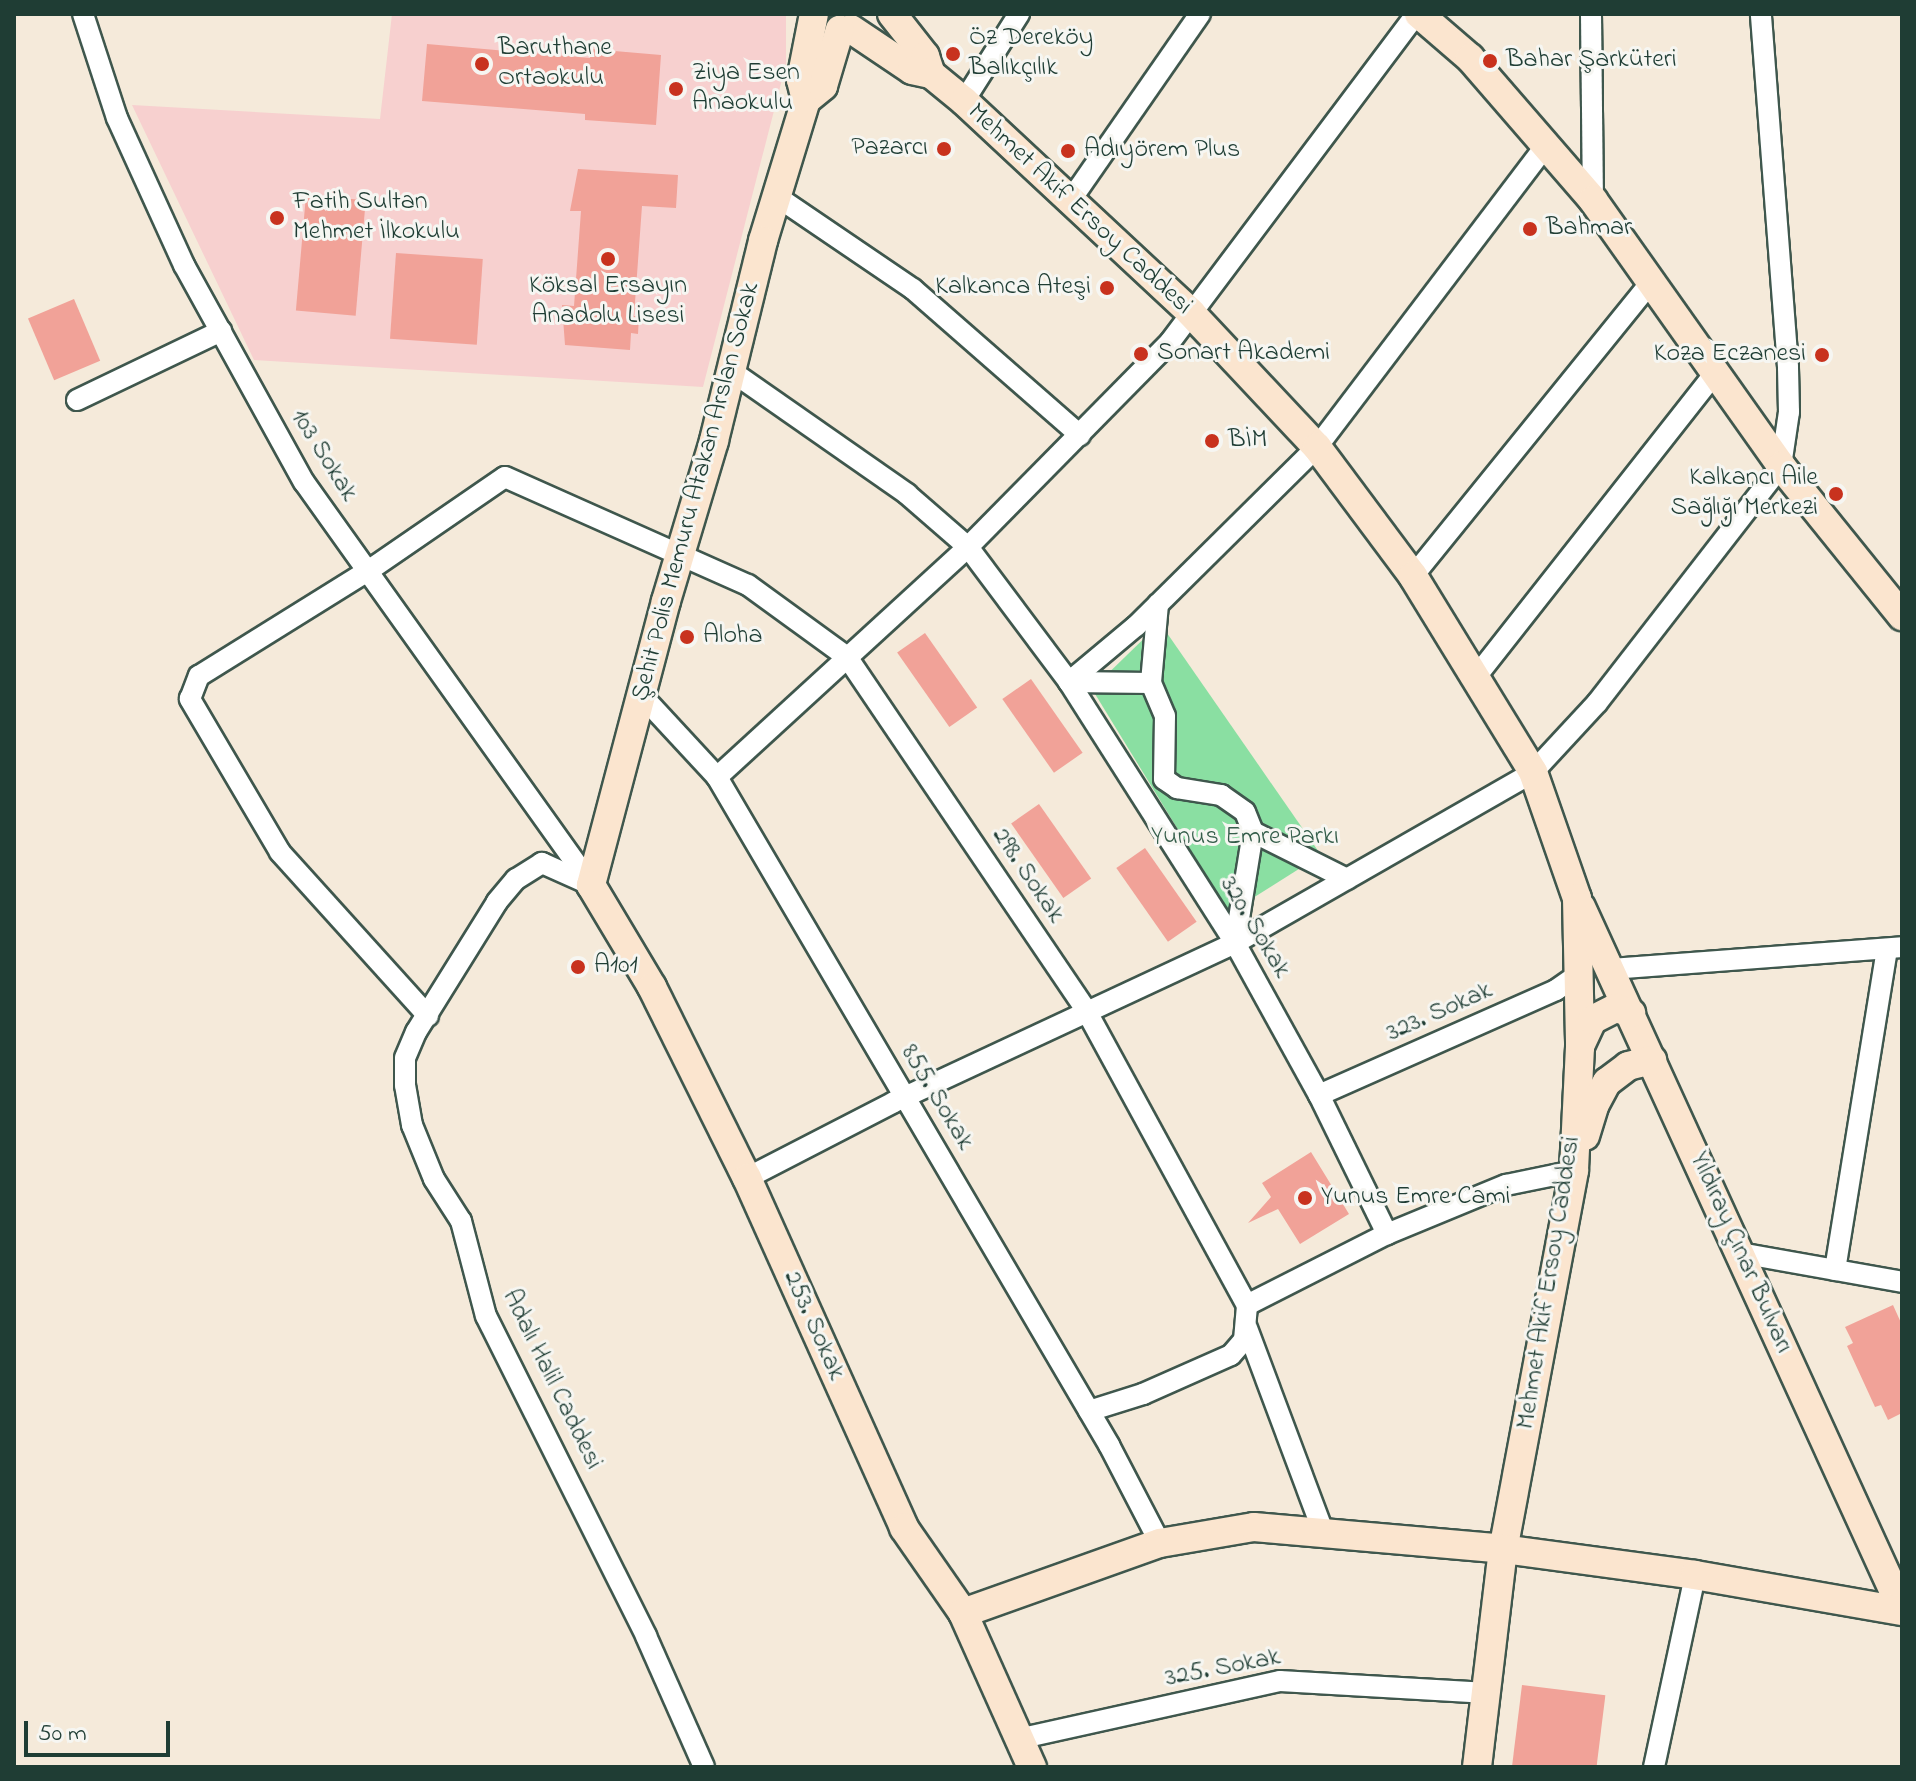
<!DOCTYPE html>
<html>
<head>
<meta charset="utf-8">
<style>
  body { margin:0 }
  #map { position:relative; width:1916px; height:1781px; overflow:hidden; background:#f5eada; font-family:"Indie Flower",sans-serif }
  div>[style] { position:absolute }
  .built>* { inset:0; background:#f7d0cf }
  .green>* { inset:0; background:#8adfa2 }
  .building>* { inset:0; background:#f1a298; transform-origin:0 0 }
  .roads { filter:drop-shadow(2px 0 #3f574d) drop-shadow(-2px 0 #3f574d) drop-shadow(0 2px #3f574d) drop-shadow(0 -2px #3f574d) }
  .street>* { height:20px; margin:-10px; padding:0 10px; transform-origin:10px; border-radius:10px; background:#fff }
  .secondary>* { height:28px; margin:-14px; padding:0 14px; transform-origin:14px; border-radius:14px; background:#fbe5cf }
  .dots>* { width:22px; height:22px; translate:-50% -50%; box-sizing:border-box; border:4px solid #f6f6f2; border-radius:50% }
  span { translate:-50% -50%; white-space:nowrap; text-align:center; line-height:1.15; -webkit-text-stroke:6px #f6f6f2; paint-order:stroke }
  .poi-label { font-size:26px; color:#1f3d34 }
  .left { translate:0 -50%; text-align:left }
  .right { translate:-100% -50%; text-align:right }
  .street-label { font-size:26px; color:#1f3d34 }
  .park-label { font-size:26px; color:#345d4a }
  .frame { position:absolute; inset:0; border:16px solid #1f3d34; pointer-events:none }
  .scale { position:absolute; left:24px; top:1721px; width:146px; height:36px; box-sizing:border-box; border:4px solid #1f3d34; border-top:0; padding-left:10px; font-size:24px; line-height:28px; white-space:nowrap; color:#1f3d34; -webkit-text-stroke:6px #f6f6f2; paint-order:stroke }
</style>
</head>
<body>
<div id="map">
  <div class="built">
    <div style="clip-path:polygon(392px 14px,786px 14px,786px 64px,703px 387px,254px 360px,132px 105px,380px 119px)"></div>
  </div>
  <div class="green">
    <div style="clip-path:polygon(1160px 623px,1321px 855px,1229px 913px,1092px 689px)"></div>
  </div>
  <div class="building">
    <div style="clip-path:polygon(427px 44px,590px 58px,591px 49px,661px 55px,656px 125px,585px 120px,585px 114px,422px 101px)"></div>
    <div style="clip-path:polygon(578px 169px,678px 175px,676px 208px,642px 206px,634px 316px,639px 316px,638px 334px,631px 333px,630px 350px,565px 345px,562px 305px,574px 306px,581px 211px,570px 211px)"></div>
    <div style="left:306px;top:195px;width:60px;height:116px;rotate:5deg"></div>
    <div style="left:396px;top:253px;width:87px;height:86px;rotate:4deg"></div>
    <div style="left:74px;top:299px;width:67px;height:50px;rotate:67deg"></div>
    <div style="left:925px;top:633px;width:91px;height:34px;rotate:55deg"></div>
    <div style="left:1031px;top:679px;width:90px;height:35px;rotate:55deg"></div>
    <div style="left:1039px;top:804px;width:91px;height:34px;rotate:55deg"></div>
    <div style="left:1145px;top:848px;width:90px;height:35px;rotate:55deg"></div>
    <div style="clip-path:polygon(1311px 1152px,1349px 1214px,1300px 1244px,1278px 1209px,1248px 1223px,1271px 1197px,1262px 1183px)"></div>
    <div style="clip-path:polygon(1893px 1305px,1902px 1325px,1902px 1413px,1888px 1420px,1881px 1405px,1875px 1407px,1847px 1346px,1853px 1343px,1845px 1327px)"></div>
    <div style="left:1522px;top:1685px;width:84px;height:83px;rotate:7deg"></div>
  </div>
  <div class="roads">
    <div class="street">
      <div style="left:83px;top:14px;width:109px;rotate:71.9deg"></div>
      <div style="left:117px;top:118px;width:162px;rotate:65.5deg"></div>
      <div style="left:184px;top:265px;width:248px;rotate:61.1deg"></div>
      <div style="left:304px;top:482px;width:495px;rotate:54.5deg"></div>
      <div style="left:1591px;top:14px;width:186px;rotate:89.4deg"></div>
      <div style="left:964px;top:101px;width:103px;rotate:-57.7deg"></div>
      <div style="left:776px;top:196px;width:166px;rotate:34.2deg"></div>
      <div style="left:913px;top:289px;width:222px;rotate:41.2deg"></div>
      <div style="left:1070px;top:201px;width:228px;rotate:-55.2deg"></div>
      <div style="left:731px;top:371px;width:215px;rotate:34.9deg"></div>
      <div style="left:907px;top:494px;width:81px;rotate:41deg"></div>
      <div style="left:968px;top:547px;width:169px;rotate:53.2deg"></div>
      <div style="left:1069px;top:682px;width:309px;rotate:57.5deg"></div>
      <div style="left:1235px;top:943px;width:174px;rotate:61.1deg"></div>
      <div style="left:1319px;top:1095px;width:155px;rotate:63.9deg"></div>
      <div style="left:77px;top:400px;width:160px;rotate:-25.6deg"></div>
      <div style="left:1413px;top:576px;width:380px;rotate:-51deg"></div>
      <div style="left:1158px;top:604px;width:79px;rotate:95.1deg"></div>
      <div style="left:1151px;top:683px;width:36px;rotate:67deg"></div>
      <div style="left:1165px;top:716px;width:63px;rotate:90.9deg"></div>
      <div style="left:1164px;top:779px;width:16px;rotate:35deg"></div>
      <div style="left:1177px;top:788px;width:45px;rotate:9deg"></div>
      <div style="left:1221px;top:795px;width:29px;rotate:35deg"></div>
      <div style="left:1245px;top:812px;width:22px;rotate:68deg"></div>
      <div style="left:1253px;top:832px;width:112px;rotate:99.2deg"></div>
      <div style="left:1475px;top:678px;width:387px;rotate:-51.8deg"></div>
      <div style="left:1069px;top:682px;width:87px;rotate:-39.9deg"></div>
      <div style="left:1136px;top:626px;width:255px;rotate:-44.7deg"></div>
      <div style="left:1317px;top:447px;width:379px;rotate:-52.8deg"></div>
      <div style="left:1069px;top:682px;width:82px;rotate:0.7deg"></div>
      <div style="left:643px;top:697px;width:109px;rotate:47.2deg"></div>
      <div style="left:717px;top:777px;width:775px;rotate:59.59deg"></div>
      <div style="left:1109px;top:1445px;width:110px;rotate:62.5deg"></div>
      <div style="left:717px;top:777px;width:340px;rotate:-42.5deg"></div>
      <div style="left:968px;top:547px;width:288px;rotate:-45.4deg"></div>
      <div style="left:1170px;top:342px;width:410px;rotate:-53.1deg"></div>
      <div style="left:1253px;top:832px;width:105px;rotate:26.6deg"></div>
      <div style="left:591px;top:885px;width:54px;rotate:-155.8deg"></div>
      <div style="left:542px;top:863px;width:31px;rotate:148deg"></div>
      <div style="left:516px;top:879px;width:30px;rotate:130deg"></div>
      <div style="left:497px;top:902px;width:153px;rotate:121.9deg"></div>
      <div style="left:416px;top:1032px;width:28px;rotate:113deg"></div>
      <div style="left:405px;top:1058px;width:27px;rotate:90deg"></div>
      <div style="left:405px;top:1085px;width:41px;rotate:80.1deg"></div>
      <div style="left:412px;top:1125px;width:58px;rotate:67.8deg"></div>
      <div style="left:434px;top:1179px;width:50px;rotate:57.3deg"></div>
      <div style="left:461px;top:1221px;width:98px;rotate:75.3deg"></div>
      <div style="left:486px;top:1316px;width:358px;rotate:63.4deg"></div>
      <div style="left:646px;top:1636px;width:143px;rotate:66.1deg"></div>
      <div style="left:1611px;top:969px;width:292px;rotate:-4.3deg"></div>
      <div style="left:428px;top:1016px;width:221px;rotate:-132.1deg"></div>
      <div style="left:280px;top:852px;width:178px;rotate:-120.5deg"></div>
      <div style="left:190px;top:699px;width:25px;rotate:-69deg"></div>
      <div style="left:199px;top:676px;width:199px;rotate:-31.9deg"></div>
      <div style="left:368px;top:571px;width:166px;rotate:-34.5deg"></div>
      <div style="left:505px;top:477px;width:266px;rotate:24deg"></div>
      <div style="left:748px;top:585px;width:122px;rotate:36deg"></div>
      <div style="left:847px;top:657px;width:429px;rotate:55.9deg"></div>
      <div style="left:1087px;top:1012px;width:334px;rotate:61.4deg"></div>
      <div style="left:1319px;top:1095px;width:259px;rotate:-23.9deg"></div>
      <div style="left:1556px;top:990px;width:28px;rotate:-35deg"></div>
      <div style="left:747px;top:1178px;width:165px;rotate:-27.3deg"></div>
      <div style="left:894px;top:1102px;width:376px;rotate:-25deg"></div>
      <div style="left:1235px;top:943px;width:344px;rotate:-29.8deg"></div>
      <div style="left:1533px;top:772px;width:94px;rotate:-47.2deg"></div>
      <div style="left:1597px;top:703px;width:300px;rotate:-52.2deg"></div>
      <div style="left:1781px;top:466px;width:55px;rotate:-81.6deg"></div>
      <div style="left:1789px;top:412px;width:45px;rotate:-91.3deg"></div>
      <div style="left:1788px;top:367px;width:354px;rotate:-94.4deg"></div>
      <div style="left:1740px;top:1253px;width:165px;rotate:10.1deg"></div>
      <div style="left:1835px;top:1270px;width:325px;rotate:-80.8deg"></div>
      <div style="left:1247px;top:1328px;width:217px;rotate:69.5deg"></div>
      <div style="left:1089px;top:1411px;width:57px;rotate:-17.5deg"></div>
      <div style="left:1143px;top:1394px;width:96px;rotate:-23.9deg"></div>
      <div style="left:1231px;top:1355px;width:20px;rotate:-49deg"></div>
      <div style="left:1244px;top:1340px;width:35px;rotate:-85deg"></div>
      <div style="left:1247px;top:1305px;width:157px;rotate:-26.9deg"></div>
      <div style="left:1387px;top:1234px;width:129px;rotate:-22.4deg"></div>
      <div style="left:1506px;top:1185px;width:69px;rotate:-11.6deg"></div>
      <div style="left:1018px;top:1739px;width:268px;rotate:-12.5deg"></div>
      <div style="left:1280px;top:1681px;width:208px;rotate:3.3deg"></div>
      <div style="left:1654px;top:1767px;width:196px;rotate:-77.9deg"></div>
    </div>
    <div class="secondary">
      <div style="left:892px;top:14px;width:53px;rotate:51.8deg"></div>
      <div style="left:925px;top:56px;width:19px;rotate:72deg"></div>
      <div style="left:1419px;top:14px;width:67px;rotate:40.8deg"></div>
      <div style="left:1470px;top:58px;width:188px;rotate:49.1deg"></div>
      <div style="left:1593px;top:200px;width:326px;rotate:54.7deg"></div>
      <div style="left:1781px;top:466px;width:193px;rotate:51.1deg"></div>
      <div style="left:851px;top:29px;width:73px;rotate:33.9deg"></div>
      <div style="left:912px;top:70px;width:19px;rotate:12deg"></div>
      <div style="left:931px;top:74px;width:43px;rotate:39.3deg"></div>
      <div style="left:964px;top:101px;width:311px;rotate:43deg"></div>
      <div style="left:1191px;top:313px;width:184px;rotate:46.8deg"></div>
      <div style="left:1317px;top:447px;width:161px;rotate:53.3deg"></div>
      <div style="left:1413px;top:576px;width:230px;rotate:58.5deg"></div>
      <div style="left:1533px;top:772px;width:133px;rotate:70.8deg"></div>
      <div style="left:1577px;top:898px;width:149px;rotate:88.8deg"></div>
      <div style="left:1580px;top:1047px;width:124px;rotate:92.8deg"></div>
      <div style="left:1574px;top:1171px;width:385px;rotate:100.6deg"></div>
      <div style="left:1503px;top:1549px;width:220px;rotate:96.8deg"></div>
      <div style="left:806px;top:100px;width:147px;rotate:107deg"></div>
      <div style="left:763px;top:241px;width:206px;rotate:103.8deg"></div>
      <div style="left:714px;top:441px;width:167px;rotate:106.7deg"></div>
      <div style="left:666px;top:601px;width:294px;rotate:104.8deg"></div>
      <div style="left:591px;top:885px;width:119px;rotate:59.1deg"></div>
      <div style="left:652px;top:987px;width:213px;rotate:63.6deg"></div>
      <div style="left:747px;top:1178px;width:384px;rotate:65.8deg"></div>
      <div style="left:904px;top:1528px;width:103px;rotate:55.2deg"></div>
      <div style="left:963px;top:1613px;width:169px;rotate:65.9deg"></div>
      <div style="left:806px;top:100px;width:21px;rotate:-104deg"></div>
      <div style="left:801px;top:80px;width:67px;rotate:-78.9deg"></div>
      <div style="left:806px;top:100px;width:22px;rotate:-39deg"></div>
      <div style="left:823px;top:86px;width:59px;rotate:-73.4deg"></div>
      <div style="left:1581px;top:907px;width:772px;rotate:65.43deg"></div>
      <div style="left:1580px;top:1046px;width:29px;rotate:-65deg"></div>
      <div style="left:1592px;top:1020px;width:27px;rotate:-27deg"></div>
      <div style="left:1616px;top:1008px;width:16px;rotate:18deg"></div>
      <div style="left:1585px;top:1136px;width:31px;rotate:-73deg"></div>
      <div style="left:1594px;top:1106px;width:27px;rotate:-62deg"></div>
      <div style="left:1607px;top:1082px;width:26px;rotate:-37deg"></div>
      <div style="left:1628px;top:1066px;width:25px;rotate:-14deg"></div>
      <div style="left:963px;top:1613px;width:209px;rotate:-19.6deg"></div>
      <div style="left:1160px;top:1543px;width:95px;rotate:-9.7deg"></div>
      <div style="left:1254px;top:1527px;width:250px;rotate:5deg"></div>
      <div style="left:1503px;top:1549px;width:194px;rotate:7.7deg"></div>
      <div style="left:1695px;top:1575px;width:210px;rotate:9.9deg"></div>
    </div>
  </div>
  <div class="dots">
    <div style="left:953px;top:54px;background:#c8321e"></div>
    <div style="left:1490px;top:61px;background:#c8321e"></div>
    <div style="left:482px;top:64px;background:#c8321e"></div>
    <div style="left:676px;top:89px;background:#c8321e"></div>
    <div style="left:944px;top:149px;background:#c8321e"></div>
    <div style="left:1068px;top:151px;background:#c8321e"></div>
    <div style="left:277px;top:218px;background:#c8321e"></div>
    <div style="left:1530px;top:229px;background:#c8321e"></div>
    <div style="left:608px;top:259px;background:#c8321e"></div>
    <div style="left:1107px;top:288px;background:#c8321e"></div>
    <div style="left:1141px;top:354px;background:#c8321e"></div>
    <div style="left:1822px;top:355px;background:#c8321e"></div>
    <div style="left:1212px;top:441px;background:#c8321e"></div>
    <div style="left:1836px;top:494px;background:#c8321e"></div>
    <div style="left:687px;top:637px;background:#c8321e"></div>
    <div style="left:578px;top:967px;background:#c8321e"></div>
    <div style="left:1305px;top:1198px;background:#c8321e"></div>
  </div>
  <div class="poi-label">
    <span class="left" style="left:969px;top:54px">Öz Dereköy<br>Balıkçılık</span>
    <span class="left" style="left:498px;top:64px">Baruthane<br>Ortaokulu</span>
    <span class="left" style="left:1506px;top:61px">Bahar Şarküteri</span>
    <span class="left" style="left:692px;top:89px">Ziya Esen<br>Anaokulu</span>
    <span class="right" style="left:928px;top:149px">Pazarcı</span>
    <span class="left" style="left:1084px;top:151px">Adıyörem Plus</span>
    <span class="left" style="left:293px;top:218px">Fatih Sultan<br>Mehmet İlkokulu</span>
    <span class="left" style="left:1546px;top:229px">Bahmar</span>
    <span style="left:608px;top:302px">Köksal Ersayın<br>Anadolu Lisesi</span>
    <span class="right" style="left:1091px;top:288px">Kalkanca Ateşi</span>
    <span class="left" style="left:1157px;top:354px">Sonart Akademi</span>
    <span class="right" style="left:1806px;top:355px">Koza Eczanesi</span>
    <span class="left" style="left:1228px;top:441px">BİM</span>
    <span class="right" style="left:1818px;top:494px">Kalkancı Aile<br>Sağlığı Merkezi</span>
    <span class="left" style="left:703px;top:637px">Aloha</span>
    <span class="left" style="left:594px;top:967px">A101</span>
    <span class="left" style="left:1321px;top:1198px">Yunus Emre Cami</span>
  </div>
  <div class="street-label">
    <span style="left:1079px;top:210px;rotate:43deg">Mehmet Akif Ersoy Caddesi</span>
    <span style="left:323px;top:456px;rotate:58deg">103 Sokak</span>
    <span style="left:697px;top:492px;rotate:-75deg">Şehit Polis Memuru Atakan Arslan Sokak</span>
    <span style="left:1027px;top:876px;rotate:56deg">298. Sokak</span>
    <span style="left:1254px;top:928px;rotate:59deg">320. Sokak</span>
    <span style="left:1440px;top:1013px;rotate:-24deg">323. Sokak</span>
    <span style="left:936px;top:1098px;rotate:59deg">855. Sokak</span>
    <span style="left:1740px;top:1253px;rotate:66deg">Yıldıray Çınar Bulvarı</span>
    <span style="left:1550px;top:1283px;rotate:-81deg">Mehmet Akif Ersoy Caddesi</span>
    <span style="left:813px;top:1326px;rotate:66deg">253. Sokak</span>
    <span style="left:551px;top:1380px;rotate:64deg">Adalı Halil Caddesi</span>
    <span style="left:1223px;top:1669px;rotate:-11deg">325. Sokak</span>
  </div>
  <div class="park-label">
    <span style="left:1245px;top:838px">Yunus Emre Parkı</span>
  </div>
  <div class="frame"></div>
  <div class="scale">50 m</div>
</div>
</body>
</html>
